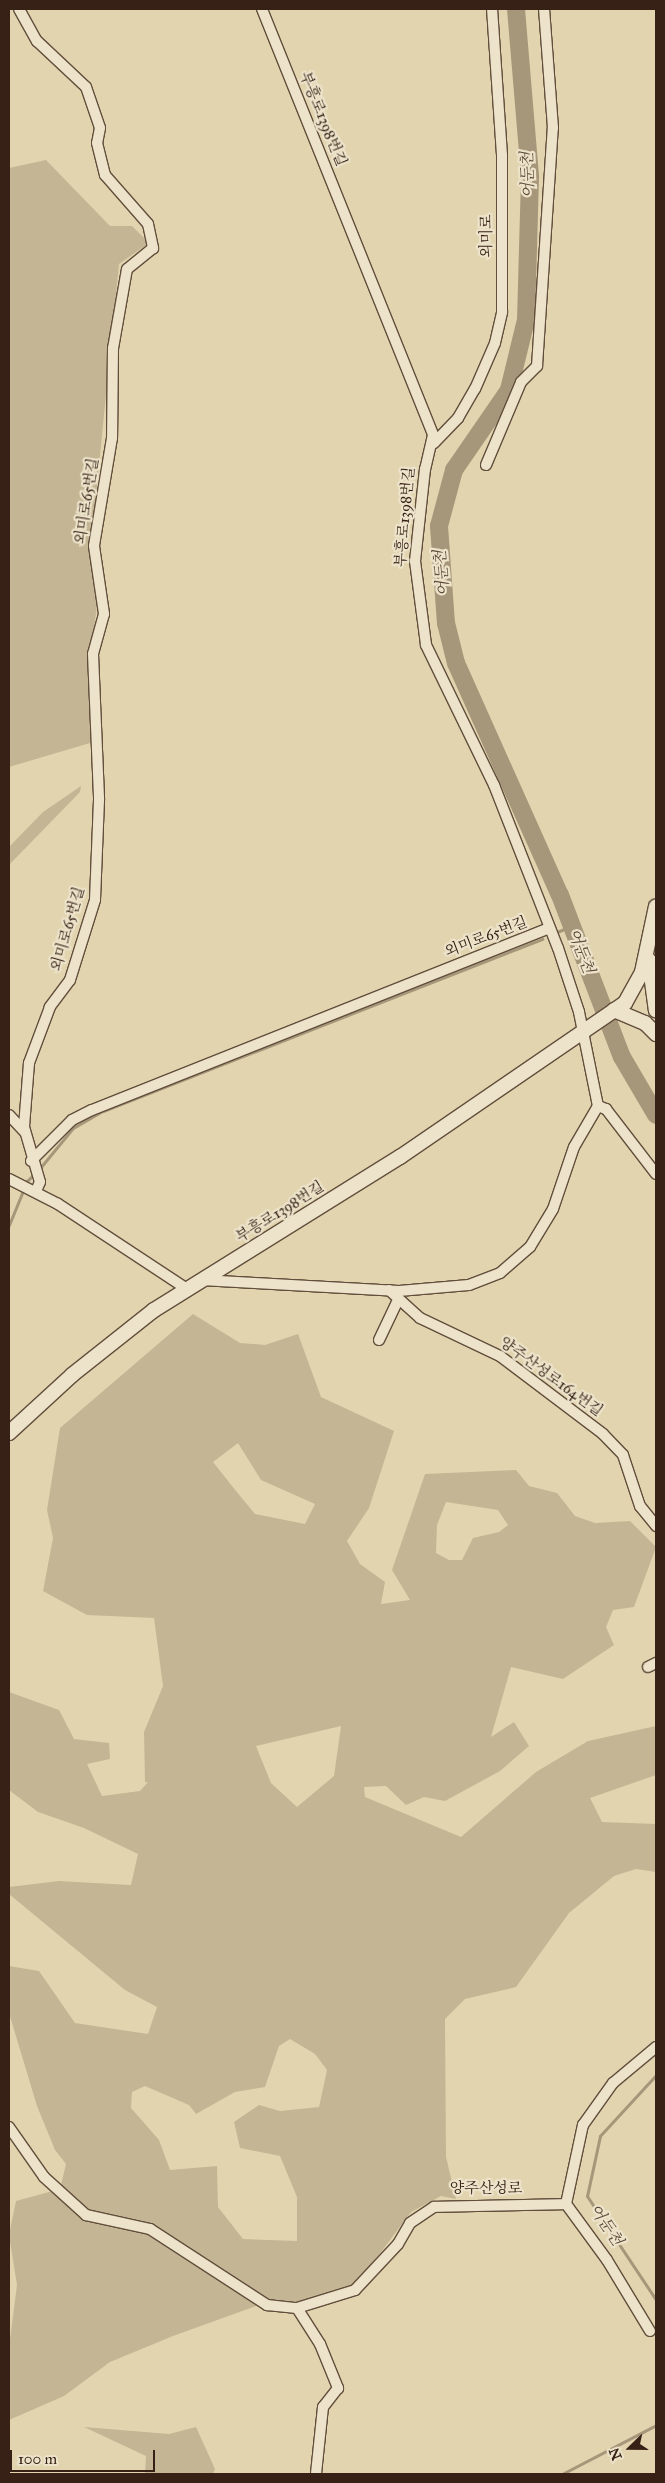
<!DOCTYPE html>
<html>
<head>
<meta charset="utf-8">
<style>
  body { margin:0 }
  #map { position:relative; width:665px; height:2483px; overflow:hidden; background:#e1d4ae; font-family:"IM FELL Great Primer","Noto Serif KR",serif }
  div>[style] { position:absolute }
  .green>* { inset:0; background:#c4b694 }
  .stream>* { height:3px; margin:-1.5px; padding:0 1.5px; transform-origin:1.5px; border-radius:1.5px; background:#a7977a }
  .river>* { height:18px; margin:-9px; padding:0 9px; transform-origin:9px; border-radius:9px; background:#a7977a }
  .roads { filter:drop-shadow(1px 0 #624e3c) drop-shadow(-1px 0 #624e3c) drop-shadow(0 1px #624e3c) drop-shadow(0 -1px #624e3c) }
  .street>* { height:10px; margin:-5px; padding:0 5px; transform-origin:5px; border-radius:5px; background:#ece3ca }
  .secondary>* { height:14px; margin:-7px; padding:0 7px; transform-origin:7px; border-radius:7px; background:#ece3ca }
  span { translate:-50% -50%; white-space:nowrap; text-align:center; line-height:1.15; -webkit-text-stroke:4.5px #ece3ca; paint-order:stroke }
  .street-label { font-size:15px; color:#372116 }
  .water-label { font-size:16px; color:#5e4a39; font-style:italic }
  .frame { position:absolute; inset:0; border:10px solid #372116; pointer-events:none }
  .north { position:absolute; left:605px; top:2423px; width:50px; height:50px; -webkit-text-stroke:4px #ece3ca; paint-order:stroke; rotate:248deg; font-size:14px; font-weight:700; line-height:20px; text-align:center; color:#372116 }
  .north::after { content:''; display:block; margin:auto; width:18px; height:22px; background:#372116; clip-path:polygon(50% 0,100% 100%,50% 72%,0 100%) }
  .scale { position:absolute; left:10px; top:2450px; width:145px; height:22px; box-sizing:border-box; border:2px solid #372116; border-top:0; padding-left:6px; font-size:15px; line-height:18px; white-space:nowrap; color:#372116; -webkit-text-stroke:4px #ece3ca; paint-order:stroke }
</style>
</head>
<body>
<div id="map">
  <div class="green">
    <div style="clip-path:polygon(46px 160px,110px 226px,132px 226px,149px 243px,119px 264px,91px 546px,97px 606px,90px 657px,90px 743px,9px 767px,9px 168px)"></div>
    <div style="clip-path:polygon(81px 786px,80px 792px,9px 865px,9px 847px,43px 812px)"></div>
    <div style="clip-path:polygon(evenodd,193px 1314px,240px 1343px,265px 1345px,298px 1334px,321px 1397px,394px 1431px,369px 1508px,347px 1541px,360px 1564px,385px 1582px,381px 1604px,410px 1600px,392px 1570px,425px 1474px,516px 1470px,529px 1486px,557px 1493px,575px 1516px,595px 1523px,630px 1521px,656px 1547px,634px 1607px,613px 1610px,606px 1627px,614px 1645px,563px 1679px,511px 1667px,491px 1737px,514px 1722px,529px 1746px,500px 1771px,445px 1801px,424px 1797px,406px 1805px,386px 1786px,364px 1787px,365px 1797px,461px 1837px,536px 1772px,588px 1741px,656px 1726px,656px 1775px,590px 1798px,602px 1822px,656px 1824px,656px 1872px,636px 1869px,614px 1876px,569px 1913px,516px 1987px,465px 1999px,445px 2019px,446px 2157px,456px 2199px,441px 2196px,411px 2212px,357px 2284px,298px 2304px,264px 2303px,173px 2336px,110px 2362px,64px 2396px,9px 2420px,9px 2347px,17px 2285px,9px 2235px,16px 2201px,60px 2189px,66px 2164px,55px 2150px,37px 2106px,9px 2013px,9px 1966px,39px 1971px,75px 2023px,148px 2034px,157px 2007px,125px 1990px,9px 1894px,9px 1887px,59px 1881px,131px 1885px,138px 1854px,84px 1828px,38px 1812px,9px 1790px,9px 1692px,59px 1710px,74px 1739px,109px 1743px,110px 1759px,87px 1764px,102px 1796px,140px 1791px,148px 1782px,145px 1782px,144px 1732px,163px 1686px,154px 1618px,87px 1615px,43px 1591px,53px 1538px,47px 1510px,60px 1428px,193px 1314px,238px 1443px,261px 1480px,315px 1504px,305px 1524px,255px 1514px,236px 1491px,213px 1462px,238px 1443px,193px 1314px,446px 1502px,498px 1510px,508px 1525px,499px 1532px,473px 1538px,462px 1560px,449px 1560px,436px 1553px,437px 1525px,446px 1502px,193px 1314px,341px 1726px,334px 1776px,297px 1807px,271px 1783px,256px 1746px,341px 1726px,193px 1314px,290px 2039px,315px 2054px,327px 2070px,319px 2107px,280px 2111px,259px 2105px,234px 2122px,240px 2148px,280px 2156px,297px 2197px,297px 2241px,243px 2239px,218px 2207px,217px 2166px,170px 2170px,159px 2140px,131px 2108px,132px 2092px,145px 2086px,189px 2105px,196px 2114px,235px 2092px,265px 2087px,279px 2046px,290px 2039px)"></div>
    <div style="clip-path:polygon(84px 2427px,169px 2434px,196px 2427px,215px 2469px,213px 2474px,145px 2474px,146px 2456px)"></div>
  </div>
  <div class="stream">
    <div style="left:557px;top:932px;width:15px;rotate:-23deg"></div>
    <div style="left:40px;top:1168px;width:52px;rotate:-50.5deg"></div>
    <div style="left:73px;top:1128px;width:34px;rotate:-30deg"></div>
    <div style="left:103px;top:1111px;width:472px;rotate:-21.4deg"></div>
    <div style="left:9px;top:1225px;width:48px;rotate:-67.8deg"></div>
    <div style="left:27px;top:1181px;width:11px;rotate:-45deg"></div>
    <div style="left:656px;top:2075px;width:83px;rotate:132.6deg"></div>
    <div style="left:600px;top:2136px;width:61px;rotate:102.2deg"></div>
    <div style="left:587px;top:2196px;width:125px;rotate:56.4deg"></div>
    <div style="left:562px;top:2474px;width:106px;rotate:-27.5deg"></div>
  </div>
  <div class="river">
    <div style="left:516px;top:9px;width:169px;rotate:85.2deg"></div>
    <div style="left:530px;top:177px;width:143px;rotate:91.6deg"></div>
    <div style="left:526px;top:320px;width:72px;rotate:103.7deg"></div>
    <div style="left:509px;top:390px;width:97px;rotate:124.5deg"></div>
    <div style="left:454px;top:470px;width:58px;rotate:105deg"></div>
    <div style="left:439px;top:526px;width:97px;rotate:85.9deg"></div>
    <div style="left:446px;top:623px;width:41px;rotate:76deg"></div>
    <div style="left:456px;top:663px;width:254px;rotate:65.9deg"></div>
    <div style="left:560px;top:895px;width:173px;rotate:69.1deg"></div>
    <div style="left:622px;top:1057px;width:67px;rotate:59.6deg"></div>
  </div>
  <div class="roads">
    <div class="street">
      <div style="left:19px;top:9px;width:37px;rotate:61deg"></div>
      <div style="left:37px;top:41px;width:67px;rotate:43.2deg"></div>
      <div style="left:86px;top:87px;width:43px;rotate:71.1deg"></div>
      <div style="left:100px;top:128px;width:15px;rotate:101deg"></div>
      <div style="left:97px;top:143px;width:33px;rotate:76deg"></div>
      <div style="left:105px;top:175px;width:65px;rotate:48.7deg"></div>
      <div style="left:148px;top:224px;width:25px;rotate:78deg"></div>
      <div style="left:153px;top:248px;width:33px;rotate:141deg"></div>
      <div style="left:127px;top:269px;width:80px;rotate:100deg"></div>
      <div style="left:113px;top:348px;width:90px;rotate:90.6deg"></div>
      <div style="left:112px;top:438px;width:109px;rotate:99.5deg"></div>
      <div style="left:94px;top:546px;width:69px;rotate:81.6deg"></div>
      <div style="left:104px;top:614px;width:41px;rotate:105.4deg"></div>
      <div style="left:93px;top:654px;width:146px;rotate:87.6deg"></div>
      <div style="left:99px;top:800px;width:100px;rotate:92.3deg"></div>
      <div style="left:95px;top:900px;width:84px;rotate:107.4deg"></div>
      <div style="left:70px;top:980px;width:34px;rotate:127deg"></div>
      <div style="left:50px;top:1007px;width:60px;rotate:110.6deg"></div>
      <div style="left:29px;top:1063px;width:64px;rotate:94.5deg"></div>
      <div style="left:24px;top:1127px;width:57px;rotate:73.8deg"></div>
      <div style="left:40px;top:1182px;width:10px;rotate:114deg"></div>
      <div style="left:262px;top:9px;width:459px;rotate:68.1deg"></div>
      <div style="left:433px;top:435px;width:35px;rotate:103deg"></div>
      <div style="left:425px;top:469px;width:93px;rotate:96.2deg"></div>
      <div style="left:415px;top:561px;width:85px;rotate:82.5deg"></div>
      <div style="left:426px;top:645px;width:156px;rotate:64.1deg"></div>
      <div style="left:494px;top:785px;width:175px;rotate:68.6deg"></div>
      <div style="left:558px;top:948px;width:67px;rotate:71.8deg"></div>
      <div style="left:579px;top:1012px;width:96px;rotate:78.6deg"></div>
      <div style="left:598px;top:1106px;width:9px;rotate:21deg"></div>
      <div style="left:606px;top:1109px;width:82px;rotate:52.4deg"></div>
      <div style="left:434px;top:443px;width:35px;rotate:-46deg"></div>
      <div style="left:458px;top:418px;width:34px;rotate:-60deg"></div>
      <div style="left:475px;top:389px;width:50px;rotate:-66.5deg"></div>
      <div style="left:495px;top:343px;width:32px;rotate:-77deg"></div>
      <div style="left:502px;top:312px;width:157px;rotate:-90deg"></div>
      <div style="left:502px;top:155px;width:146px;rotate:-93.9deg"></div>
      <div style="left:486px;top:465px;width:90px;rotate:-67.1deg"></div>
      <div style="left:521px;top:382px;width:23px;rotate:-45deg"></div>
      <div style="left:537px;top:366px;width:239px;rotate:-86.2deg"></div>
      <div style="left:553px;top:128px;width:119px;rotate:-94.3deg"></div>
      <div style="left:9px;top:1115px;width:23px;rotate:47deg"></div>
      <div style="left:31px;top:1161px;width:58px;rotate:-45deg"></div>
      <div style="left:72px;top:1120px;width:22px;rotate:-27deg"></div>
      <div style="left:92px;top:1110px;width:492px;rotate:-21.7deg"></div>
      <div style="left:9px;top:1179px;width:55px;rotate:27deg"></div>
      <div style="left:58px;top:1204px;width:154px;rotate:33.4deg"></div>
      <div style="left:201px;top:1280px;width:198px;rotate:3.2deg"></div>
      <div style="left:399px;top:1291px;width:70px;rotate:-4.9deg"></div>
      <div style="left:469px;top:1285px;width:33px;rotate:-21deg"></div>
      <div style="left:500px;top:1273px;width:40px;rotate:-41deg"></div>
      <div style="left:530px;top:1247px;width:44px;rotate:-58.8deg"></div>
      <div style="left:553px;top:1209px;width:65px;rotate:-71.3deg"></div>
      <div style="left:574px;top:1147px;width:48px;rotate:-59.7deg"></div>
      <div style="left:389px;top:1290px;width:42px;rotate:42.1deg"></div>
      <div style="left:420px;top:1318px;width:89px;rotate:25.4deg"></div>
      <div style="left:500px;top:1356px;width:129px;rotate:37.1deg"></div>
      <div style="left:603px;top:1434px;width:29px;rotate:46deg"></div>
      <div style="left:623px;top:1455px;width:54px;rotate:71.6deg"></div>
      <div style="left:640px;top:1506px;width:26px;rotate:51deg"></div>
      <div style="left:379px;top:1340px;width:44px;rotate:-64.6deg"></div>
      <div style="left:648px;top:1667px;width:9px;rotate:-27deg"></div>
      <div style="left:9px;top:2127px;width:61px;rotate:55deg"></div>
      <div style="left:44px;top:2177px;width:57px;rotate:42.1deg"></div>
      <div style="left:86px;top:2215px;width:66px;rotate:12.3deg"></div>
      <div style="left:150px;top:2229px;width:140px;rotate:33deg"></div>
      <div style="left:267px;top:2305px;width:30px;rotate:6deg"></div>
      <div style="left:297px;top:2308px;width:61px;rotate:-17.2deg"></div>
      <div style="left:355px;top:2290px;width:63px;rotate:-46.9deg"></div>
      <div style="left:398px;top:2244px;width:24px;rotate:-60deg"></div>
      <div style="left:410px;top:2223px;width:29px;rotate:-34deg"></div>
      <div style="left:434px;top:2207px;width:132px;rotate:-1.3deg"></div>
      <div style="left:297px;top:2308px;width:43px;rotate:57.4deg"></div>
      <div style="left:320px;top:2344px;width:48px;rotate:67.8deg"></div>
      <div style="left:338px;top:2388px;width:24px;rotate:128deg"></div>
      <div style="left:323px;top:2407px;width:67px;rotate:96deg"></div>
      <div style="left:650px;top:2331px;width:83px;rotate:-121.2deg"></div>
      <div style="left:607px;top:2260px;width:69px;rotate:-126.2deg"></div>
      <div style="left:566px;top:2204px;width:81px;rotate:-77.9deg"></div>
      <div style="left:583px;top:2125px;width:52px;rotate:-54.5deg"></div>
      <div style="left:613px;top:2083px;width:56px;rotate:-39.9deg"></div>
    </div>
    <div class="secondary">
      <div style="left:649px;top:960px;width:51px;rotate:82.2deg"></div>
      <div style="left:614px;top:1010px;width:34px;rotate:23deg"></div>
      <div style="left:645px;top:1023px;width:16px;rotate:45deg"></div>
      <div style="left:9px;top:1433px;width:86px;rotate:-42.6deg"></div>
      <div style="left:72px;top:1375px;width:105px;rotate:-38.4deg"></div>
      <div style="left:154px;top:1310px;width:290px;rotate:-31.9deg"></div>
      <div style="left:400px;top:1157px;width:273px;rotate:-34.4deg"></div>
      <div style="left:625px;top:1003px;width:35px;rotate:-61deg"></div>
      <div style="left:642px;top:972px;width:67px;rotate:-78deg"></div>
    </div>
  </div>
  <div class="street-label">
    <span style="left:323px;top:119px;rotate:68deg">부흥로1398번길</span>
    <span style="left:487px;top:236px;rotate:-90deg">외미로</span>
    <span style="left:87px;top:501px;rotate:-81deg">외미로65번길</span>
    <span style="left:405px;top:517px;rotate:-85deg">부흥로1398번길</span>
    <span style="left:68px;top:929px;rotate:-74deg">외미로65번길</span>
    <span style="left:486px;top:937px;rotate:-21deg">외미로65번길</span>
    <span style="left:280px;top:1212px;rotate:-32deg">부흥로1398번길</span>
    <span style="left:551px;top:1377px;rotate:36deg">양주산성로164번길</span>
    <span style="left:486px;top:2189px">양주산성로</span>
  </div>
  <div class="water-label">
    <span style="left:528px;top:175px;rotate:-92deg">어둔천</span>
    <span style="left:442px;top:573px;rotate:-95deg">어둔천</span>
    <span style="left:581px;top:951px;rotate:69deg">어둔천</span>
    <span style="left:606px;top:2225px;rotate:56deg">어둔천</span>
  </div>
  <div class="frame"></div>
  <div class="north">N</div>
  <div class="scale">100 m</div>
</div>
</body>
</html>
